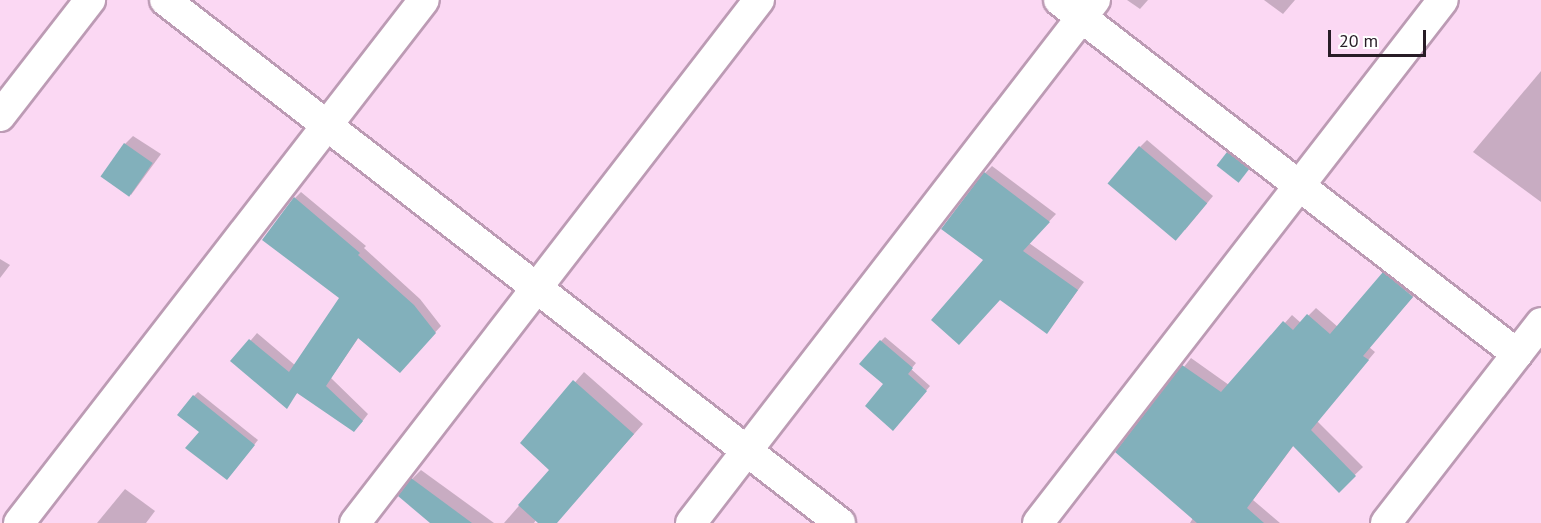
<!DOCTYPE html>
<html>
<head>
<meta charset="utf-8">
<style>
  body { margin:0 }
  #map { position:relative; width:1541px; height:523px; overflow:hidden; background:#fbd8f3; font-family:"PT Sans",sans-serif }
  div>[style] { position:absolute }
  .shadow>* { inset:0; background:#0003 }
  .building>* { inset:0; background:#82b0bb; transform-origin:0 0 }
  .roads { filter:drop-shadow(2px 0 #bc9bb4) drop-shadow(-2px 0 #bc9bb4) drop-shadow(0 2px #bc9bb4) drop-shadow(0 -2px #bc9bb4) }
  .street>* { height:30px; margin:-15px; padding:0 15px; transform-origin:15px; border-radius:15px; background:#fff }
  span { translate:-50% -50%; white-space:nowrap; text-align:center; line-height:1.15; -webkit-text-stroke:4.5px #fff; paint-order:stroke }
  .scale { position:absolute; left:1328px; top:30px; width:98px; height:27px; box-sizing:border-box; border:3px solid #281c26; border-top:0; padding-left:8px; font-size:18px; line-height:21px; white-space:nowrap; color:#281c26; -webkit-text-stroke:4px #fff; paint-order:stroke }
</style>
</head>
<body>
<div id="map">
  <div class="shadow">
    <div style="clip-path:polygon(1127px 0,1148px 0,1140px 9px)"></div>
    <div style="clip-path:polygon(1264px 0,1295px 0,1283px 14px)"></div>
    <div style="clip-path:polygon(1541px 71px,1541px 202px,1473px 152px)"></div>
    <div style="clip-path:polygon(133px 136px,161px 154px,131px 195px,125px 144px)"></div>
    <div style="clip-path:polygon(1147px 140px,1213px 196px,1185px 230px,1140px 147px)"></div>
    <div style="clip-path:polygon(1232px 149px,1252px 164px,1241px 177px,1218px 164px)"></div>
    <div style="clip-path:polygon(992px 166px,1056px 214px,1029px 243px,1084px 282px,1047px 332px,986px 260px,985px 173px)"></div>
    <div style="clip-path:polygon(301px 192px,366px 246px,364px 248px,420px 299px,441px 326px,406px 364px,359px 337px,331px 378px,368px 414px,361px 423px,298px 392px,286px 406px,233px 361px,257px 333px,296px 366px,341px 298px,295px 198px)"></div>
    <div style="clip-path:polygon(0 259px,10px 265px,0 278px)"></div>
    <div style="clip-path:polygon(1392px 266px,1420px 289px,1369px 347px,1375px 352px,1317px 421px,1363px 467px,1339px 490px,1294px 445px,1253px 500px,1280px 523px,1190px 523px,1193px 518px,1117px 452px,1191px 358px,1229px 385px,1292px 315px,1301px 323px,1316px 308px,1338px 327px)"></div>
    <div style="clip-path:polygon(885px 337px,916px 363px,911px 369px,930px 386px,897px 425px,886px 384px,881px 341px)"></div>
    <div style="clip-path:polygon(584px 372px,643px 424px,555px 523px,536px 520px,534px 523px,504px 523px,551px 469px,522px 443px)"></div>
    <div style="clip-path:polygon(198px 392px,258px 440px,231px 474px,201px 432px,194px 396px)"></div>
    <div style="clip-path:polygon(421px 470px,494px 523px,432px 523px,412px 479px)"></div>
    <div style="clip-path:polygon(125px 489px,155px 511px,146px 523px,97px 523px)"></div>
  </div>
  <div class="building">
    <div style="left:124px;top:143px;width:35px;height:41px;rotate:35deg"></div>
    <div style="left:1139px;top:146px;width:89px;height:49px;rotate:40deg"></div>
    <div style="left:1227px;top:152px;width:28px;height:17px;rotate:38deg"></div>
    <div style="clip-path:polygon(984px 172px,1050px 222px,1023px 251px,1078px 290px,1047px 334px,1000px 300px,959px 345px,931px 320px,983px 260px,941px 229px)"></div>
    <div style="clip-path:polygon(294px 197px,360px 253px,358px 255px,414px 305px,436px 333px,400px 373px,358px 338px,326px 386px,363px 421px,354px 432px,297px 393px,287px 409px,230px 361px,249px 339px,289px 372px,339px 298px,262px 240px)"></div>
    <div style="clip-path:polygon(1383px 272px,1413px 297px,1363px 356px,1369px 360px,1311px 430px,1356px 476px,1339px 493px,1293px 446px,1247px 508px,1264px 523px,1197px 523px,1115px 452px,1182px 365px,1221px 392px,1283px 321px,1293px 330px,1307px 314px,1330px 334px)"></div>
    <div style="clip-path:polygon(880px 340px,913px 368px,908px 374px,927px 391px,893px 431px,865px 406px,883px 384px,859px 364px)"></div>
    <div style="clip-path:polygon(573px 380px,634px 434px,557px 523px,538px 523px,518px 505px,549px 470px,520px 443px)"></div>
    <div style="clip-path:polygon(193px 395px,255px 445px,227px 480px,185px 448px,199px 432px,177px 415px)"></div>
    <div style="clip-path:polygon(411px 478px,472px 523px,430px 523px,398px 496px)"></div>
  </div>
  <div class="roads">
    <div class="street">
      <div style="left:165px;top:0;width:854px;rotate:37.77deg"></div>
      <div style="left:1059px;top:0;width:579px;rotate:37.7deg"></div>
      <div style="left:0;top:116px;width:147px;rotate:-52.2deg"></div>
      <div style="left:19px;top:523px;width:661px;rotate:-52.25deg"></div>
      <div style="left:355px;top:523px;width:661px;rotate:-52.32deg"></div>
      <div style="left:691px;top:523px;width:661px;rotate:-52.32deg"></div>
      <div style="left:1038px;top:523px;width:661px;rotate:-52.25deg"></div>
      <div style="left:1386px;top:523px;width:253px;rotate:-52.2deg"></div>
    </div>
  </div>
  <div class="scale">20 m</div>
</div>
</body>
</html>
